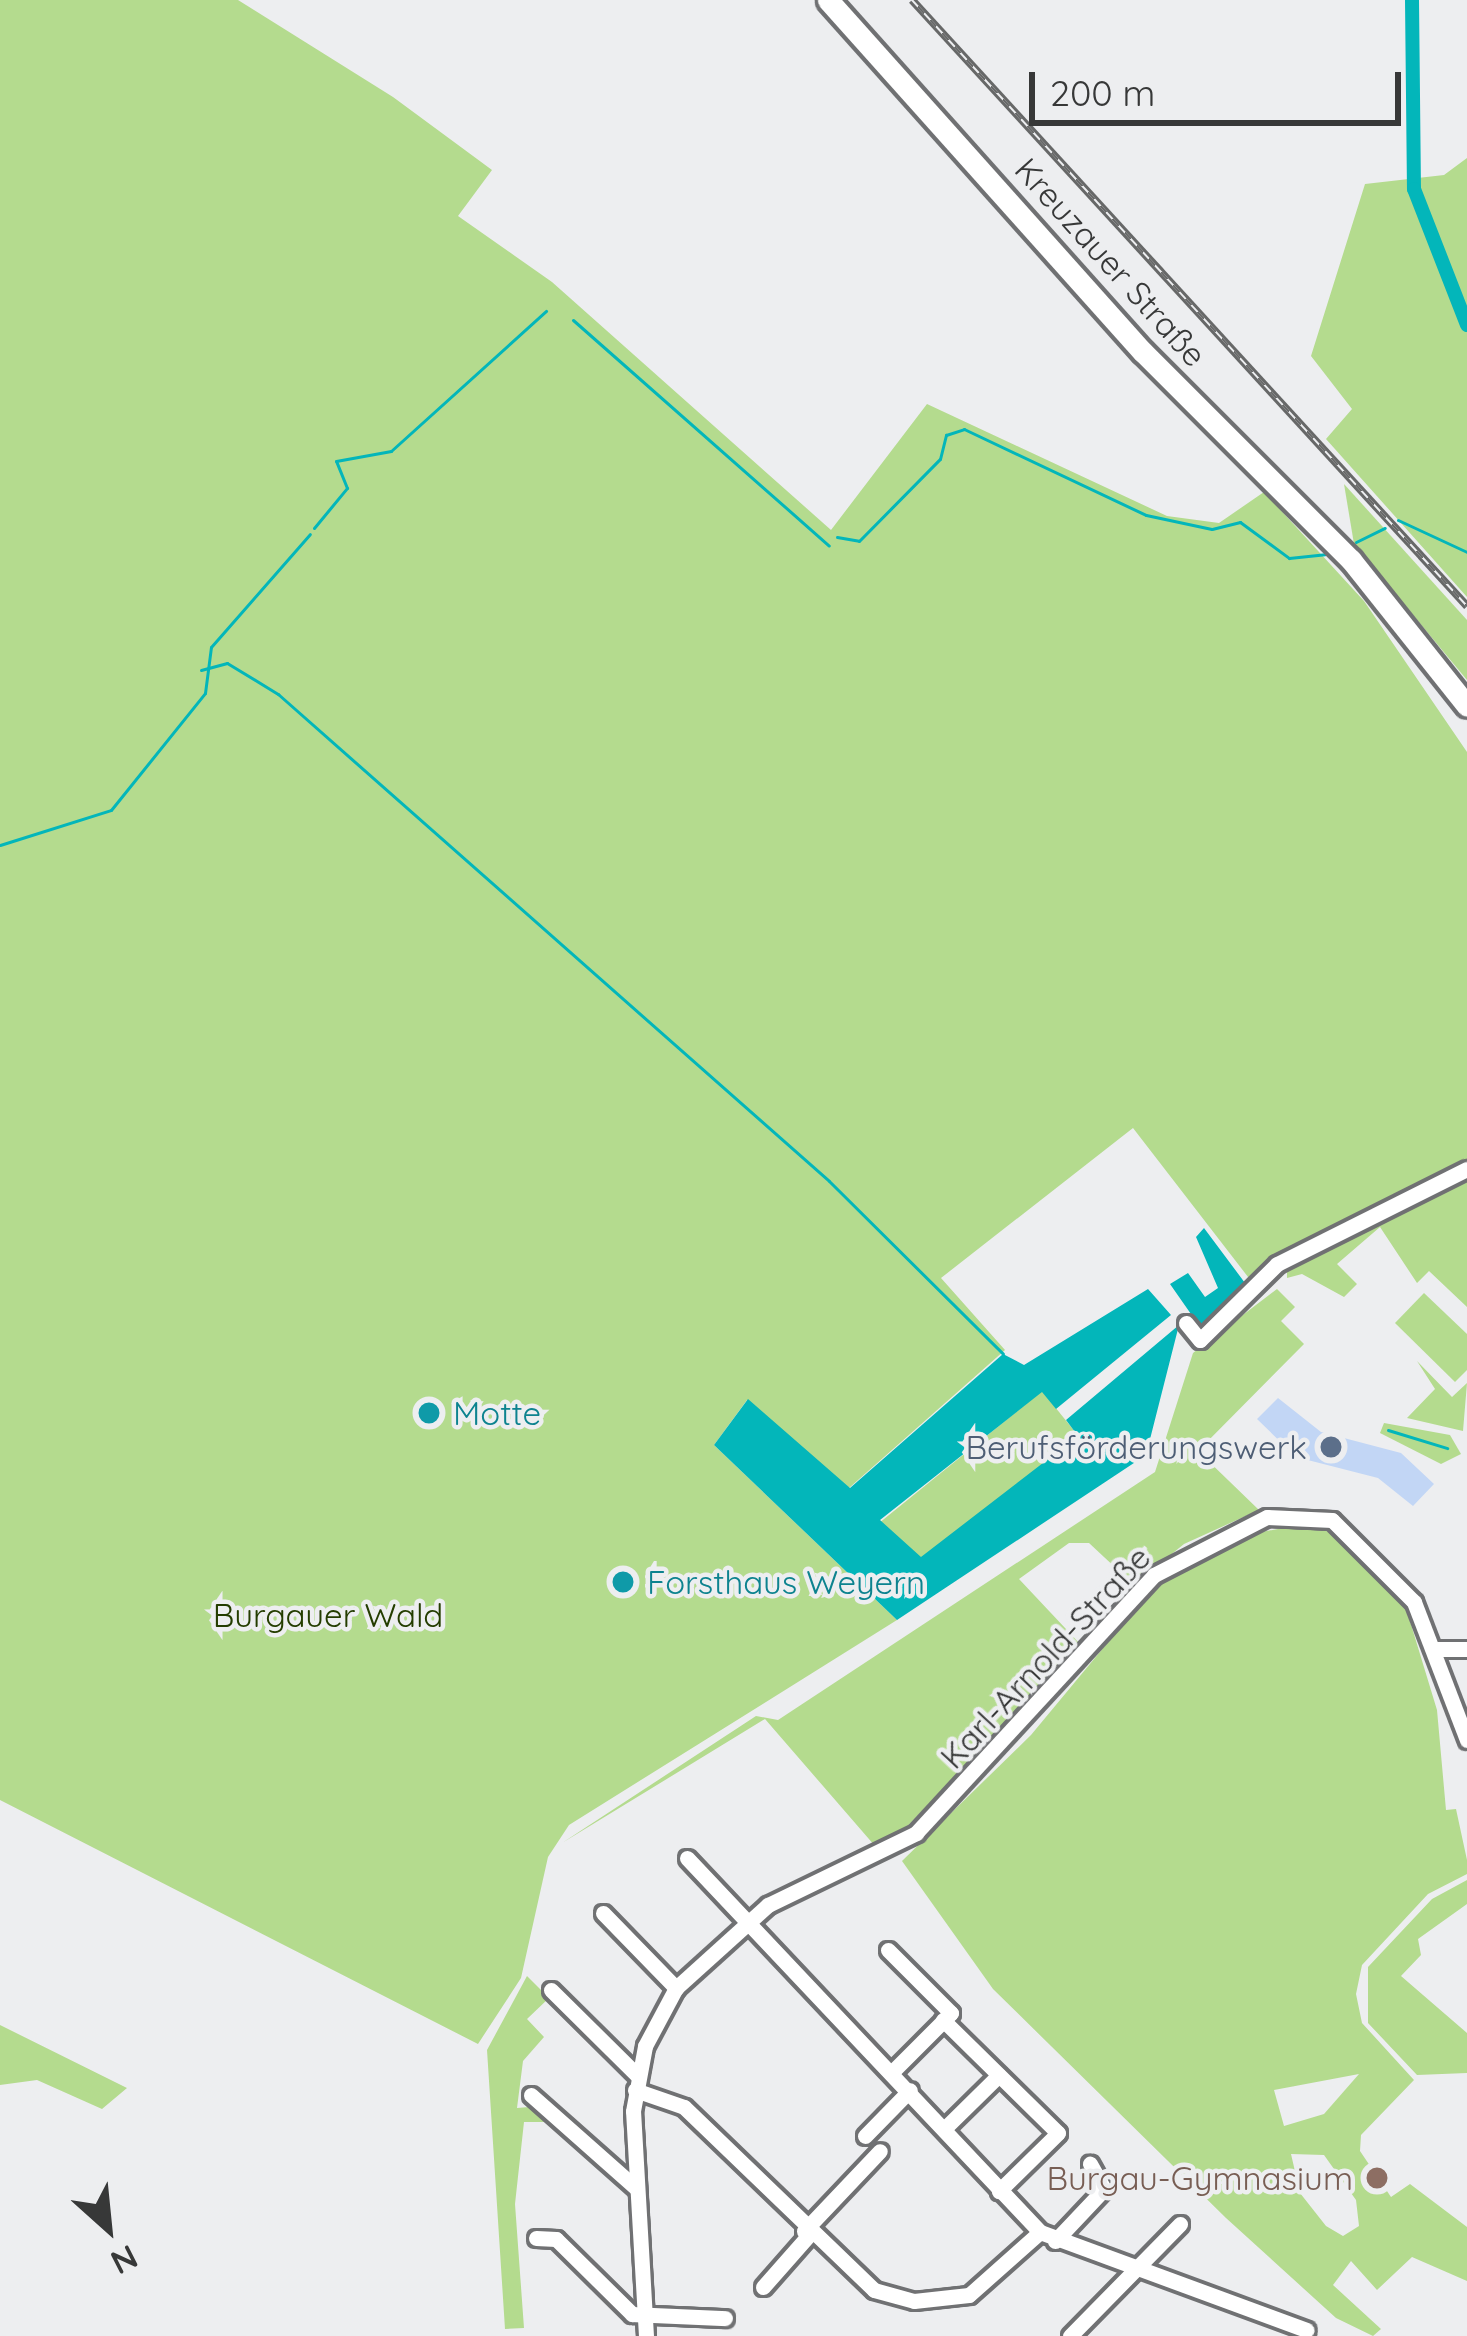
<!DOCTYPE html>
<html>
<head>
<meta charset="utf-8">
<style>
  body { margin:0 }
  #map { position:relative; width:1467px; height:2336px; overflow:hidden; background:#edeef0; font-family:Quicksand,sans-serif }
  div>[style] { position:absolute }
  .green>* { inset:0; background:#b4db8e; transform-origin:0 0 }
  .water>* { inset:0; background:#03b6ba }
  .stream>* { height:3px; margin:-1.5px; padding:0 1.5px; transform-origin:1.5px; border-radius:1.5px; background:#03b6ba }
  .canal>* { height:14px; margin:-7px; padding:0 7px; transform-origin:7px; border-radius:7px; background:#03b6ba }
  .building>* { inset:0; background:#c2d6f5 }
  .roads { filter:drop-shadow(3px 0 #707173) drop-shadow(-3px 0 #707173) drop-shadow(0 3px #707173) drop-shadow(0 -3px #707173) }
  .minor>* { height:15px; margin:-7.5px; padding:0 7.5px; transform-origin:7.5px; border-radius:7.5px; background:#fff }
  .major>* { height:21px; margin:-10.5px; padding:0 10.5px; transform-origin:10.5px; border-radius:10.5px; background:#fff }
  .rail>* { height:8px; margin-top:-4px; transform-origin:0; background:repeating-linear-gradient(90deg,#edeef0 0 9px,#676868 0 18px); box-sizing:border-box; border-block:3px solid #676868 }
  .dots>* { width:33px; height:33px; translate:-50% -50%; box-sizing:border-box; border:6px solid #edeef0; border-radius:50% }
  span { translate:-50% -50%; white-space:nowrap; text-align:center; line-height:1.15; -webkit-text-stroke:9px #edeef0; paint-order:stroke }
  .street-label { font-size:33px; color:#373838 }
  .culture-label { font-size:33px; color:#0d838f }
  .left { translate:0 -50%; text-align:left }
  .service-label { font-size:33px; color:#4e5e75 }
  .right { translate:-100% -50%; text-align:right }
  .park-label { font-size:33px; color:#243d00 }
  .education-label { font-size:33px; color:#785e54 }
  .north { position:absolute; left:48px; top:2168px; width:120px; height:120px; -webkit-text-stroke:9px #edeef0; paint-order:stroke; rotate:153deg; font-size:33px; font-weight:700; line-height:48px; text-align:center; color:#373838 }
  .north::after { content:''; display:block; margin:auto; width:42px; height:54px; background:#373838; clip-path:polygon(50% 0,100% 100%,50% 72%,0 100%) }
  .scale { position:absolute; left:1029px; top:72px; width:372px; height:54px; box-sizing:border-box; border:6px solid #373838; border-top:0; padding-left:15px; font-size:36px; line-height:42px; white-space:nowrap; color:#373838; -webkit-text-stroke:9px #edeef0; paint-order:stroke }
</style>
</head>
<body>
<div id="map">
  <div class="green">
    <div style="clip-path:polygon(0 0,238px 0,393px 97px,492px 170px,458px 216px,552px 282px,831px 530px,927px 404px,1167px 516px,1219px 523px,1264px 492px,1364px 601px,1467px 752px,1467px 1162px,1326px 1232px,1255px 1286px,1133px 1128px,941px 1278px,1005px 1350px,849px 1488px,747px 1400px,714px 1445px,897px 1620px,569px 1825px,548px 1857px,521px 1978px,478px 2044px,0 1800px)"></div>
    <div style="clip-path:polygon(1467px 158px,1467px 597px,1326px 439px,1352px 409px,1311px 356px,1365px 184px,1444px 175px)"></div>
    <div style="clip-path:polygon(1344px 484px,1467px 620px,1467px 680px,1354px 544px)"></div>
    <div style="clip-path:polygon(1467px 1180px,1467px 1307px,1429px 1271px,1417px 1283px,1380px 1227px,1337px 1264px,1357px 1284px,1344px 1297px,1302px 1274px,1287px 1278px,1287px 1267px)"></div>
    <div style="clip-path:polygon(1277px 1289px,1295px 1307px,1281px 1321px,1304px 1344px,1198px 1451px,1259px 1510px,1184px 1544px,1134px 1585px,1089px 1543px,1069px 1543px,1019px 1579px,1081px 1645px,899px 1835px,875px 1846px,765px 1719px,562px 1843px,756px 1716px,778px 1720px,1155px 1472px,1193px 1353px)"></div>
    <div style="clip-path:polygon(1424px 1293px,1467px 1334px,1467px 1370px,1455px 1382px,1395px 1323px)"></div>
    <div style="clip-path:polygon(1417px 1361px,1452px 1397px,1467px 1383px,1463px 1431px,1407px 1418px,1435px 1389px)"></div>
    <div style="left:1042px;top:1391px;width:58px;height:208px;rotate:51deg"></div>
    <div style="clip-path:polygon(1384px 1423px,1450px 1435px,1461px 1454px,1441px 1464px,1380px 1433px)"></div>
    <div style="clip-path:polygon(evenodd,1310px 1523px,1343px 1539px,1406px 1608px,1437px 1710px,1446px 1810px,1456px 1809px,1467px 1860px,1467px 1874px,1428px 1894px,1362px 1965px,1356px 1994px,1362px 2023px,1414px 2080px,1361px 2135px,1360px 2151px,1391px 2197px,1410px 2184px,1467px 2227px,1467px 2281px,1412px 2257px,1377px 2290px,1351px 2261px,1333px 2285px,1381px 2329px,1373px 2336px,1336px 2318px,1226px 2218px,993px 1989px,902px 1861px,1031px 1735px,1158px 1582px,1229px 1538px,1310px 1523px,1359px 2074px,1324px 2114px,1284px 2126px,1274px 2090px,1359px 2074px,1310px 1523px,1291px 2154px,1324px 2155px,1356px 2200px,1359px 2226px,1343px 2236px,1326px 2226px,1300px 2193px,1291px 2154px)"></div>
    <div style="clip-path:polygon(1467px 1880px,1467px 1904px,1418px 1939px,1421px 1955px,1401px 1976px,1467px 2033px,1467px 2073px,1417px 2075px,1368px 2023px,1368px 1967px,1432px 1899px)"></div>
    <div style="clip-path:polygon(527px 1976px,549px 1998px,527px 2019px,544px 2037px,523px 2061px,517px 2108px,541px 2106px,554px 2122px,524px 2122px,515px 2204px,524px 2328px,505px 2329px,487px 2050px)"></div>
    <div style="clip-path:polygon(0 2025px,127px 2088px,102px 2109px,37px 2080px,0 2085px)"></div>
  </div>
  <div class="water">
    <div style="clip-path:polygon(1204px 1228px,1248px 1287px,1200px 1327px,1170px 1284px,1188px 1273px,1205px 1297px,1218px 1288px,1196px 1237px)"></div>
    <div style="clip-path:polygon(1148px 1289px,1171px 1315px,1056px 1409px,1042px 1392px,880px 1520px,921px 1557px,1078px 1436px,1066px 1420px,1179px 1325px,1146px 1455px,897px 1620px,714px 1445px,748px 1399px,850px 1488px,1003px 1354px,1024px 1365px)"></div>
  </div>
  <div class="stream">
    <div style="left:573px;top:320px;width:341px;rotate:41.4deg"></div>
    <div style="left:1398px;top:520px;width:76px;rotate:24.9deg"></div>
    <div style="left:314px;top:528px;width:52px;rotate:-50.5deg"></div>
    <div style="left:347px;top:488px;width:29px;rotate:-112deg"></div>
    <div style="left:336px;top:461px;width:56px;rotate:-10.3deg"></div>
    <div style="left:391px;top:451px;width:209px;rotate:-42.1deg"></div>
    <div style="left:837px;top:537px;width:22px;rotate:10deg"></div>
    <div style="left:859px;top:541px;width:115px;rotate:-45.4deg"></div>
    <div style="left:940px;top:459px;width:25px;rotate:-76deg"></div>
    <div style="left:946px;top:435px;width:19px;rotate:-18deg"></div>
    <div style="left:964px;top:429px;width:201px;rotate:25.3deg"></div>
    <div style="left:1146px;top:515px;width:67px;rotate:12deg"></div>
    <div style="left:1212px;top:529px;width:29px;rotate:-14deg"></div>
    <div style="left:1240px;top:522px;width:61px;rotate:36.3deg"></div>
    <div style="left:1289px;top:558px;width:36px;rotate:-6deg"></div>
    <div style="left:1356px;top:542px;width:32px;rotate:-26deg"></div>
    <div style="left:201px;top:670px;width:27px;rotate:-15deg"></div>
    <div style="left:227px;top:663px;width:60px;rotate:31.3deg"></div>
    <div style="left:278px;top:694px;width:735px;rotate:41.47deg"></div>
    <div style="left:829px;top:1181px;width:245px;rotate:44.8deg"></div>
    <div style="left:0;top:845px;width:116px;rotate:-17.5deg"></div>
    <div style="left:111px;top:810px;width:150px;rotate:-51.2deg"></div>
    <div style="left:205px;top:693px;width:46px;rotate:-82.6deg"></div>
    <div style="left:211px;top:647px;width:150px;rotate:-48.8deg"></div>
    <div style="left:1388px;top:1430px;width:62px;rotate:17deg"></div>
  </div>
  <div class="canal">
    <div style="left:1412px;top:0;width:189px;rotate:89.4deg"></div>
    <div style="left:1414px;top:189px;width:146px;rotate:68.7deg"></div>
  </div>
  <div class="building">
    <div style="clip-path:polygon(1278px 1398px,1321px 1432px,1401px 1453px,1434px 1484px,1413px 1506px,1378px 1478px,1296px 1457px,1257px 1419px)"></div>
  </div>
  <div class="roads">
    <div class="minor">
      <div style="left:1186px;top:1323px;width:22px;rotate:51deg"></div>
      <div style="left:1200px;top:1340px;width:108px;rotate:-44.6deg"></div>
      <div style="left:1277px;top:1264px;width:212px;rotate:-26.6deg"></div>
      <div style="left:1435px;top:1649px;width:32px"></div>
      <div style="left:687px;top:1858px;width:514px;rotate:46.65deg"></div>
      <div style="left:1040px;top:2232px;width:284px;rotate:20.2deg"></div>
      <div style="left:603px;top:1913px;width:105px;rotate:45.8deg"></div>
      <div style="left:888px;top:1950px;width:89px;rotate:45deg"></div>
      <div style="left:951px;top:2013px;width:83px;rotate:135deg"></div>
      <div style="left:551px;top:1990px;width:121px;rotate:44.7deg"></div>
      <div style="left:943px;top:2020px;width:161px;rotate:44.5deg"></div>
      <div style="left:1058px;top:2133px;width:83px;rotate:135.5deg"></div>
      <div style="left:635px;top:2090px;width:52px;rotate:19.1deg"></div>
      <div style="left:684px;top:2107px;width:264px;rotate:43.9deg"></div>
      <div style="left:874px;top:2290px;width:41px;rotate:15.4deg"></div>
      <div style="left:914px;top:2301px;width:55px;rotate:-6.2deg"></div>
      <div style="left:969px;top:2295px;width:95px;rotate:-41.6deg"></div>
      <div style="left:531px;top:2095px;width:140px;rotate:41.5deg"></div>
      <div style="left:946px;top:2127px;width:74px;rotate:-44.5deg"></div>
      <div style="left:865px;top:2136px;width:64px;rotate:-45.6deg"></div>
      <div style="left:804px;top:2231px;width:110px;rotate:-46.5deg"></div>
      <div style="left:536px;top:2238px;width:20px;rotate:3deg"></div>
      <div style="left:556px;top:2239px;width:107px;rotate:44.6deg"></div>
      <div style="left:632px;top:2314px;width:93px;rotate:2.5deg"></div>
      <div style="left:1055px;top:2241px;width:71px;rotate:-46.7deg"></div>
      <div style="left:1104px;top:2189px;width:29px;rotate:-119deg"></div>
      <div style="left:763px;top:2287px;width:68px;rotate:-48.6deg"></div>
      <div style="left:646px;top:2336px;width:225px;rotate:-93.3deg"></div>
      <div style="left:633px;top:2111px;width:66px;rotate:-79.5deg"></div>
      <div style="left:645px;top:2046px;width:66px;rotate:-61.9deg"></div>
      <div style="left:676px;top:1988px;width:124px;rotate:-42.1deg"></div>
      <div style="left:768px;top:1905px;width:165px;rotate:-25.9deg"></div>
      <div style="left:916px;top:1833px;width:351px;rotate:-47.3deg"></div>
      <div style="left:1154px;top:1575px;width:127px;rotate:-27.2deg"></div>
      <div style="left:1267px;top:1517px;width:65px;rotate:2.6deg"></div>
      <div style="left:1332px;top:1520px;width:116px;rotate:45deg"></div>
      <div style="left:1414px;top:1602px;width:148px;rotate:69deg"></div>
      <div style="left:1070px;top:2336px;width:157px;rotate:-45.5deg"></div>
    </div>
    <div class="major">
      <div style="left:828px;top:0;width:472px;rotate:48.2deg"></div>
      <div style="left:1143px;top:352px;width:294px;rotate:45deg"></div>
      <div style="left:1351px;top:560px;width:186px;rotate:51.5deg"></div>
    </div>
  </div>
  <div class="rail">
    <div style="left:912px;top:0;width:822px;rotate:47.52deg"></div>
  </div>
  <div class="dots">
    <div style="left:429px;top:1413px;background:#0f9aa8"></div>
    <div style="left:1331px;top:1447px;background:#5c6f8a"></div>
    <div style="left:623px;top:1582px;background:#0f9aa8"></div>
    <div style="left:1377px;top:2178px;background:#8d6e63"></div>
  </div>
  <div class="street-label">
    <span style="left:1111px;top:262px;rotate:48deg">Kreuzauer Straße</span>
    <span style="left:1045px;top:1657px;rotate:-47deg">Karl-Arnold-Straße</span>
  </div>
  <div class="culture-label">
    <span class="left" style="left:453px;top:1413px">Motte</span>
    <span class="left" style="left:647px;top:1582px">Forsthaus Weyern</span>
  </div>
  <div class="service-label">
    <span class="right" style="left:1307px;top:1447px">Berufsförderungswerk</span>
  </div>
  <div class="park-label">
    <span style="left:328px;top:1615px">Burgauer Wald</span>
  </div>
  <div class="education-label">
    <span class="right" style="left:1353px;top:2178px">Burgau-Gymnasium</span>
  </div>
  <div class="north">N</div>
  <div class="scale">200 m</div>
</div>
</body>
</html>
